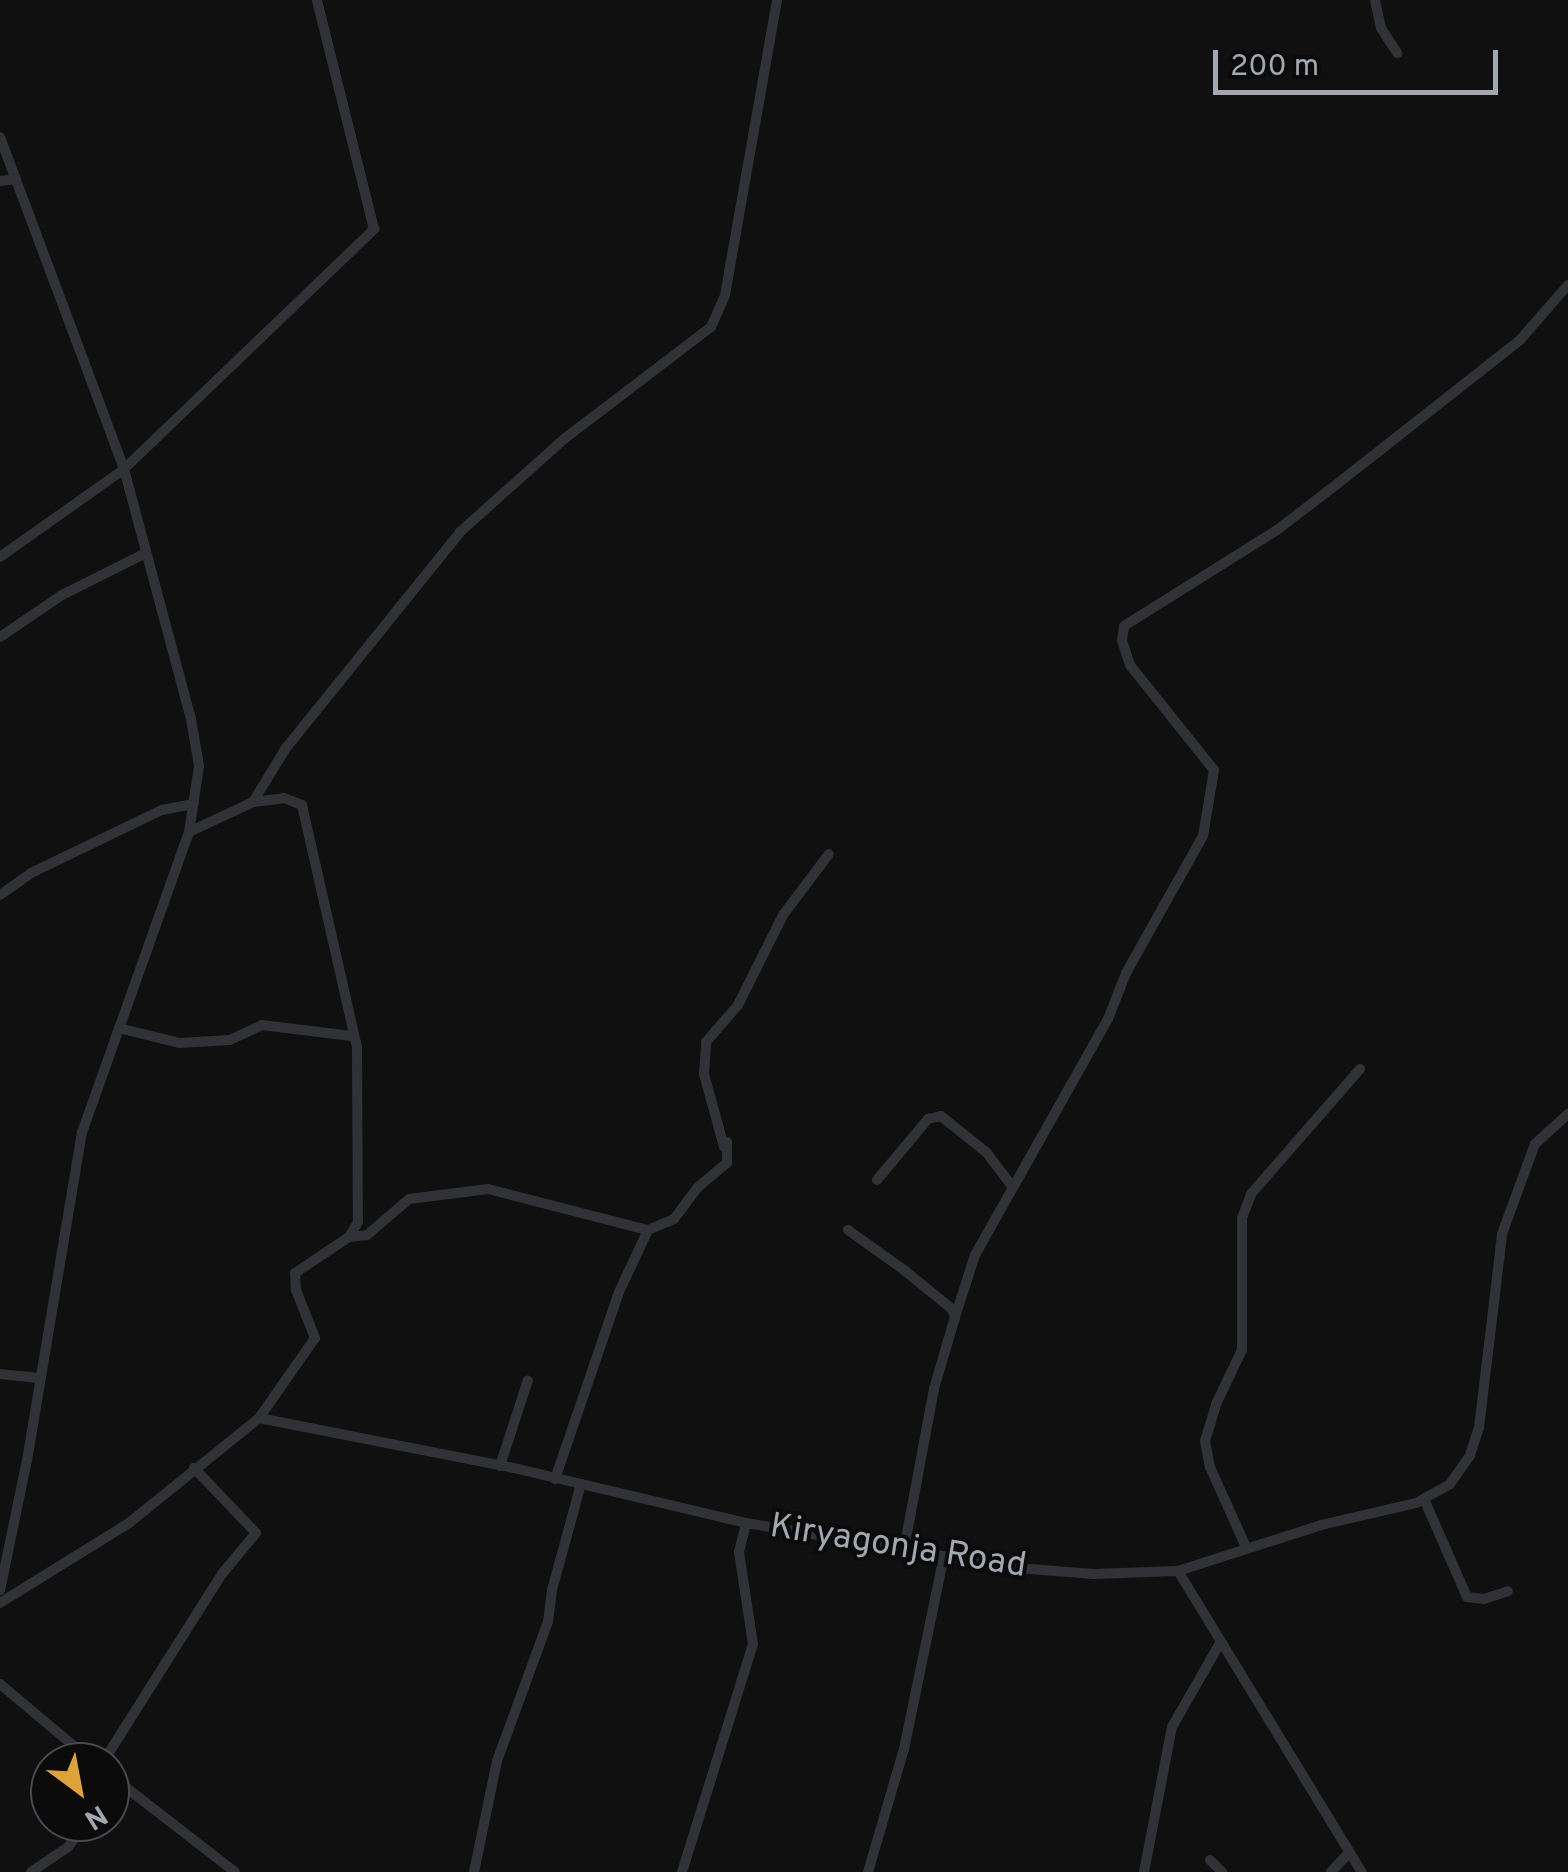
<!DOCTYPE html>
<html>
<head>
<meta charset="utf-8">
<style>
  body { margin:0 }
  #map { position:relative; width:1568px; height:1872px; overflow:hidden; background:#101011; font-family:Overpass,sans-serif }
  div>[style] { position:absolute }
  .minor>* { height:10px; margin:-5px; padding:0 5px; transform-origin:5px; border-radius:5px; background:#313235 }
  span { translate:-50% -50%; white-space:nowrap; text-align:center; line-height:1.15; -webkit-text-stroke:8px #0b0b0c; paint-order:stroke }
  .street-label { font-size:35px; color:#a2a7b0 }
  .north { position:absolute; left:30px; top:1742px; width:100px; height:100px; box-sizing:border-box; background:#0b0b0c; border:2px solid #47494e; border-radius:50%; rotate:148deg; font-size:28px; font-weight:700; line-height:40px; text-align:center; color:#a2a7b0 }
  .north::after { content:''; display:block; margin:auto; width:35px; height:45px; background:#dfa139; clip-path:polygon(50% 0,100% 100%,50% 72%,0 100%) }
  .scale { position:absolute; left:1213px; top:50px; width:285px; height:45px; box-sizing:border-box; border:5px solid #a2a7b0; border-top:0; padding-left:12px; font-size:30px; line-height:35px; white-space:nowrap; color:#a2a7b0; -webkit-text-stroke:8px #0b0b0c; paint-order:stroke }
</style>
</head>
<body>
<div id="map">
  <div class="minor">
    <div style="left:1375px;top:0;width:29px;rotate:78deg"></div>
    <div style="left:1381px;top:28px;width:30px;rotate:57deg"></div>
    <div style="left:0;top:137px;width:354px;rotate:69.5deg"></div>
    <div style="left:124px;top:469px;width:259px;rotate:75deg"></div>
    <div style="left:191px;top:719px;width:48px;rotate:80.3deg"></div>
    <div style="left:199px;top:766px;width:67px;rotate:98.6deg"></div>
    <div style="left:189px;top:832px;width:319px;rotate:109.6deg"></div>
    <div style="left:82px;top:1132px;width:333px;rotate:99.5deg"></div>
    <div style="left:27px;top:1460px;width:133px;rotate:101.7deg"></div>
    <div style="left:0;top:181px;width:16px;rotate:-7deg"></div>
    <div style="left:124px;top:469px;width:347px;rotate:-43.8deg"></div>
    <div style="left:374px;top:229px;width:236px;rotate:-104deg"></div>
    <div style="left:0;top:557px;width:151px;rotate:-35.3deg"></div>
    <div style="left:0;top:637px;width:75px;rotate:-34.1deg"></div>
    <div style="left:62px;top:595px;width:94px;rotate:-26.6deg"></div>
    <div style="left:253px;top:802px;width:63px;rotate:-58.6deg"></div>
    <div style="left:286px;top:748px;width:277px;rotate:-51.1deg"></div>
    <div style="left:460px;top:532px;width:140px;rotate:-41.8deg"></div>
    <div style="left:564px;top:439px;width:185px;rotate:-37.3deg"></div>
    <div style="left:711px;top:327px;width:35px;rotate:-66deg"></div>
    <div style="left:725px;top:295px;width:300px;rotate:-80deg"></div>
    <div style="left:189px;top:832px;width:71px;rotate:-25.1deg"></div>
    <div style="left:253px;top:802px;width:31px;rotate:-7deg"></div>
    <div style="left:284px;top:798px;width:19px;rotate:21deg"></div>
    <div style="left:302px;top:805px;width:249px;rotate:77.2deg"></div>
    <div style="left:357px;top:1048px;width:174px;rotate:89.7deg"></div>
    <div style="left:358px;top:1222px;width:17px;rotate:121deg"></div>
    <div style="left:349px;top:1237px;width:65px;rotate:146.3deg"></div>
    <div style="left:295px;top:1273px;width:17px;rotate:87deg"></div>
    <div style="left:296px;top:1290px;width:52px;rotate:68.4deg"></div>
    <div style="left:315px;top:1338px;width:98px;rotate:125deg"></div>
    <div style="left:0;top:895px;width:38px;rotate:-35deg"></div>
    <div style="left:31px;top:873px;width:145px;rotate:-25.7deg"></div>
    <div style="left:162px;top:810px;width:32px;rotate:-11deg"></div>
    <div style="left:119px;top:1028px;width:63px;rotate:13.8deg"></div>
    <div style="left:180px;top:1043px;width:50px;rotate:-3.4deg"></div>
    <div style="left:230px;top:1040px;width:35px;rotate:-25deg"></div>
    <div style="left:262px;top:1025px;width:90px;rotate:7deg"></div>
    <div style="left:724px;top:1147px;width:76px;rotate:-105.3deg"></div>
    <div style="left:704px;top:1074px;width:32px;rotate:-86deg"></div>
    <div style="left:706px;top:1042px;width:49px;rotate:-49.1deg"></div>
    <div style="left:738px;top:1005px;width:101px;rotate:-63.4deg"></div>
    <div style="left:783px;top:915px;width:76px;rotate:-53deg"></div>
    <div style="left:877px;top:1180px;width:80px;rotate:-50.1deg"></div>
    <div style="left:928px;top:1119px;width:13px;rotate:-13deg"></div>
    <div style="left:941px;top:1116px;width:59px;rotate:38.8deg"></div>
    <div style="left:987px;top:1153px;width:41px;rotate:52.9deg"></div>
    <div style="left:848px;top:1230px;width:69px;rotate:35.5deg"></div>
    <div style="left:904px;top:1270px;width:62px;rotate:39.1deg"></div>
    <div style="left:952px;top:1309px;width:9px;rotate:69deg"></div>
    <div style="left:955px;top:1317px;width:75px;rotate:106.3deg"></div>
    <div style="left:934px;top:1389px;width:164px;rotate:100.6deg"></div>
    <div style="left:349px;top:1237px;width:18px;rotate:-6deg"></div>
    <div style="left:367px;top:1235px;width:55px;rotate:-40.6deg"></div>
    <div style="left:409px;top:1199px;width:80px;rotate:-7.2deg"></div>
    <div style="left:488px;top:1189px;width:165px;rotate:14.4deg"></div>
    <div style="left:648px;top:1230px;width:28px;rotate:-23deg"></div>
    <div style="left:674px;top:1219px;width:39px;rotate:-53deg"></div>
    <div style="left:697px;top:1188px;width:39px;rotate:-40deg"></div>
    <div style="left:727px;top:1163px;width:21px;rotate:-90deg"></div>
    <div style="left:955px;top:1317px;width:65px;rotate:-72.1deg"></div>
    <div style="left:975px;top:1255px;width:271px;rotate:-60.6deg"></div>
    <div style="left:1108px;top:1019px;width:49px;rotate:-68.6deg"></div>
    <div style="left:1126px;top:973px;width:157px;rotate:-60.7deg"></div>
    <div style="left:1203px;top:836px;width:67px;rotate:-80.5deg"></div>
    <div style="left:1214px;top:770px;width:134px;rotate:-128.7deg"></div>
    <div style="left:1130px;top:665px;width:25px;rotate:-108deg"></div>
    <div style="left:1122px;top:641px;width:15px;rotate:-82deg"></div>
    <div style="left:1124px;top:626px;width:181px;rotate:-32.1deg"></div>
    <div style="left:1277px;top:530px;width:69px;rotate:-37.4deg"></div>
    <div style="left:1332px;top:488px;width:239px;rotate:-38.2deg"></div>
    <div style="left:1520px;top:340px;width:73px;rotate:-48.9deg"></div>
    <div style="left:0;top:1374px;width:39px;rotate:6deg"></div>
    <div style="left:500px;top:1466px;width:90px;rotate:-72deg"></div>
    <div style="left:555px;top:1479px;width:198px;rotate:-71.1deg"></div>
    <div style="left:619px;top:1292px;width:68px;rotate:-64.9deg"></div>
    <div style="left:1424px;top:1499px;width:107px;rotate:66.3deg"></div>
    <div style="left:1467px;top:1597px;width:17px;rotate:7deg"></div>
    <div style="left:1484px;top:1599px;width:25px;rotate:-18deg"></div>
    <div style="left:1246px;top:1547px;width:88px;rotate:-114.2deg"></div>
    <div style="left:1210px;top:1467px;width:26px;rotate:-101deg"></div>
    <div style="left:1205px;top:1441px;width:39px;rotate:-73deg"></div>
    <div style="left:1216px;top:1404px;width:60px;rotate:-64.3deg"></div>
    <div style="left:1242px;top:1350px;width:132px;rotate:-90deg"></div>
    <div style="left:1242px;top:1218px;width:26px;rotate:-69deg"></div>
    <div style="left:1251px;top:1194px;width:166px;rotate:-48.9deg"></div>
    <div style="left:1178px;top:1571px;width:353px;rotate:58.6deg"></div>
    <div style="left:0;top:1603px;width:152px;rotate:-31.8deg"></div>
    <div style="left:129px;top:1523px;width:167px;rotate:-38.9deg"></div>
    <div style="left:259px;top:1418px;width:264px;rotate:11.1deg"></div>
    <div style="left:518px;top:1469px;width:234px;rotate:13.3deg"></div>
    <div style="left:746px;top:1523px;width:273px;rotate:9.5deg"></div>
    <div style="left:1015px;top:1568px;width:79px;rotate:4.3deg"></div>
    <div style="left:1094px;top:1574px;width:84px;rotate:-2deg"></div>
    <div style="left:1178px;top:1571px;width:150px;rotate:-17.8deg"></div>
    <div style="left:1321px;top:1525px;width:98px;rotate:-13deg"></div>
    <div style="left:1416px;top:1503px;width:39px;rotate:-29deg"></div>
    <div style="left:1450px;top:1484px;width:35px;rotate:-55deg"></div>
    <div style="left:1470px;top:1455px;width:28px;rotate:-72deg"></div>
    <div style="left:1479px;top:1428px;width:195px;rotate:-83.2deg"></div>
    <div style="left:1502px;top:1234px;width:96px;rotate:-69.9deg"></div>
    <div style="left:1535px;top:1144px;width:45px;rotate:-42.3deg"></div>
    <div style="left:0;top:1684px;width:121px;rotate:40deg"></div>
    <div style="left:103px;top:1762px;width:222px;rotate:-57.7deg"></div>
    <div style="left:222px;top:1574px;width:53px;rotate:-50.3deg"></div>
    <div style="left:256px;top:1533px;width:90px;rotate:-133.6deg"></div>
    <div style="left:110px;top:1775px;width:158px;rotate:37.8deg"></div>
    <div style="left:110px;top:1797px;width:19px;rotate:-32deg"></div>
    <div style="left:1210px;top:1860px;width:17px;rotate:45deg"></div>
    <div style="left:31px;top:1872px;width:45px;rotate:-34deg"></div>
    <div style="left:68px;top:1847px;width:31px;rotate:-53deg"></div>
    <div style="left:474px;top:1872px;width:113px;rotate:-78.3deg"></div>
    <div style="left:497px;top:1761px;width:148px;rotate:-69.9deg"></div>
    <div style="left:548px;top:1622px;width:32px;rotate:-83deg"></div>
    <div style="left:552px;top:1590px;width:110px;rotate:-74.7deg"></div>
    <div style="left:682px;top:1872px;width:239px;rotate:-72.7deg"></div>
    <div style="left:753px;top:1644px;width:93px;rotate:-98.7deg"></div>
    <div style="left:739px;top:1552px;width:30px;rotate:-76deg"></div>
    <div style="left:868px;top:1872px;width:128px;rotate:-73.7deg"></div>
    <div style="left:904px;top:1749px;width:197px;rotate:-78.3deg"></div>
    <div style="left:1144px;top:1872px;width:148px;rotate:-79.1deg"></div>
    <div style="left:1172px;top:1727px;width:95px;rotate:-60.2deg"></div>
    <div style="left:1331px;top:1872px;width:26px;rotate:-47deg"></div>
  </div>
  <div class="street-label">
    <span style="left:898px;top:1547px;rotate:9deg">Kiryagonja Road</span>
  </div>
  <div class="north">N</div>
  <div class="scale">200 m</div>
</div>
</body>
</html>
